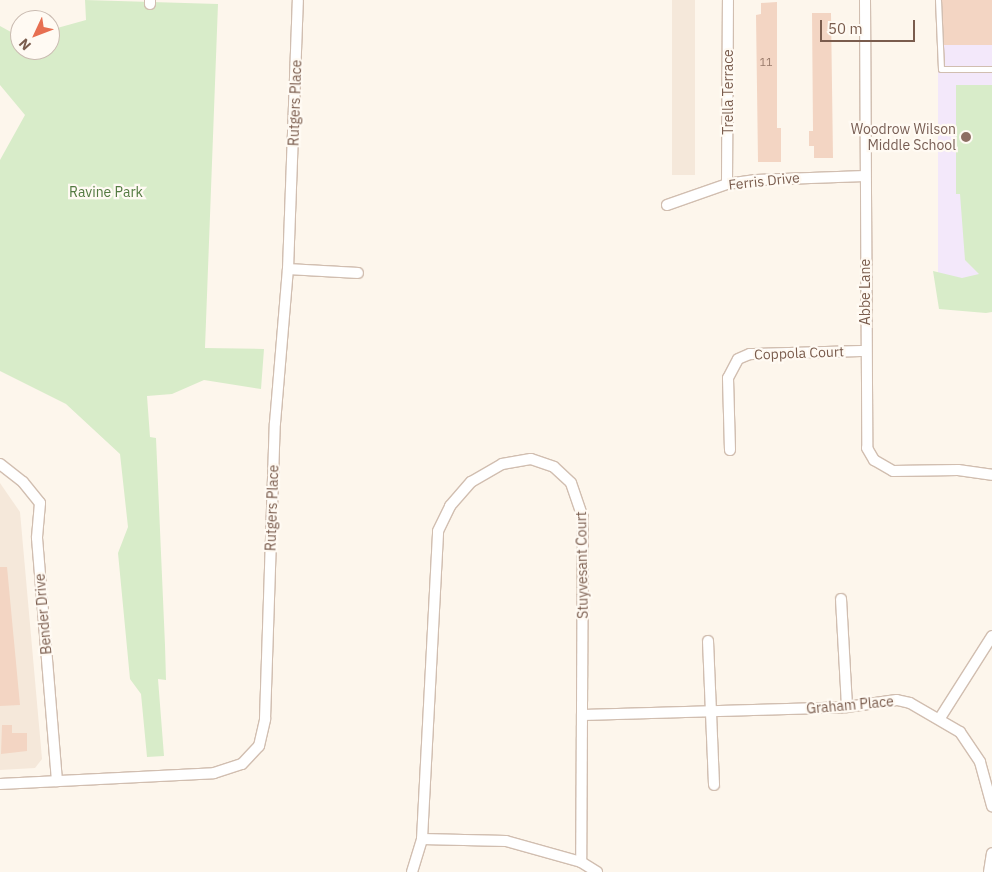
<!DOCTYPE html>
<html>
<head>
<meta charset="utf-8">
<style>
  body { margin:0 }
  #map { position:relative; width:992px; height:872px; overflow:hidden; background:#fdf6ec; font-family:"IBM Plex Sans",sans-serif }
  div>[style] { position:absolute }
  .residential>* { inset:0; background:#f5e8da; transform-origin:0 0 }
  .education>* { inset:0; background:#f3e8fa; transform-origin:0 0 }
  .green>* { inset:0; background:#d8ecc9 }
  .building>* { inset:0; background:#f3d5c3; transform-origin:0 0 }
  .roads { filter:drop-shadow(1px 0 #d1beb0) drop-shadow(-1px 0 #d1beb0) drop-shadow(0 1px #d1beb0) drop-shadow(0 -1px #d1beb0) }
  .service>* { height:5px; margin:-2.5px; padding:0 2.5px; transform-origin:2.5px; border-radius:2.5px; background:#fff }
  .minor>* { height:10px; margin:-5px; padding:0 5px; transform-origin:5px; border-radius:5px; background:#fff }
  .dots>* { width:14px; height:14px; translate:-50% -50%; box-sizing:border-box; border:2px solid #fffaf3; border-radius:50% }
  span { translate:-50% -50%; white-space:nowrap; text-align:center; line-height:1.15; -webkit-text-stroke:4.5px #fffaf3; paint-order:stroke }
  .number-label { font-size:11px; color:#987a6a }
  .number-label span { -webkit-text-stroke-width:0 }
  .street-label { font-size:14px; color:#7a5c4d }
  .education-label { font-size:14px; color:#785e54 }
  .right { translate:-100% -50%; text-align:right }
  .park-label { font-size:14px; color:#537a41 }
  .north { position:absolute; left:10px; top:10px; width:50px; height:50px; box-sizing:border-box; background:#fffaf3; border:1px solid #cabbb1; border-radius:50%; rotate:227deg; font-size:14px; font-weight:700; line-height:20px; text-align:center; color:#7a5c4d }
  .north::after { content:''; display:block; margin:auto; width:18px; height:22px; background:#e76f51; clip-path:polygon(50% 0,100% 100%,50% 72%,0 100%) }
  .scale { position:absolute; left:820px; top:20px; width:95px; height:22px; box-sizing:border-box; border:2px solid #7a5c4d; border-top:0; padding-left:6px; font-size:15px; line-height:18px; white-space:nowrap; color:#7a5c4d; -webkit-text-stroke:4px #fffaf3; paint-order:stroke }
</style>
</head>
<body>
<div id="map">
  <div class="residential">
    <div style="left:672px;top:0;width:23px;height:175px"></div>
    <div style="clip-path:polygon(0 483px,20px 512px,42px 759px,35px 768px,0 770px)"></div>
  </div>
  <div class="education">
    <div style="left:938px;top:0;width:54px;height:291px"></div>
  </div>
  <div class="green">
    <div style="clip-path:polygon(85px 0,218px 4px,205px 348px,264px 349px,261px 389px,204px 380px,172px 394px,147px 396px,150px 437px,156px 438px,165px 645px,166px 680px,158px 679px,164px 756px,147px 757px,141px 694px,130px 679px,118px 553px,128px 527px,120px 454px,66px 404px,0 371px,0 160px,25px 115px,0 85px,0 26px,20px 37px,20px 50px,50px 50px,50px 30px,86px 20px)"></div>
    <div style="clip-path:polygon(956px 85px,992px 85px,992px 312px,986px 313px,939px 309px,933px 271px,962px 278px,979px 274px,965px 260px,960px 194px,956px 194px)"></div>
  </div>
  <div class="building">
    <div style="left:942px;top:0;width:50px;height:45px"></div>
    <div style="clip-path:polygon(777px 2px,777px 128px,781px 128px,781px 162px,758px 162px,756px 15px,761px 14px,761px 3px)"></div>
    <div style="clip-path:polygon(812px 13px,831px 13px,833px 158px,814px 158px,814px 146px,809px 146px,809px 131px,813px 131px)"></div>
    <div style="clip-path:polygon(0 567px,7px 567px,20px 705px,0 706px)"></div>
    <div style="clip-path:polygon(2px 725px,12px 725px,12px 733px,27px 733px,27px 751px,1px 754px)"></div>
  </div>
  <div class="roads">
    <div class="service">
      <div style="left:938px;top:0;width:69px;rotate:87.5deg"></div>
      <div style="left:941px;top:69px;width:51px"></div>
    </div>
    <div class="minor">
      <div style="left:865px;top:0;width:448px;rotate:89.7deg"></div>
      <div style="left:867px;top:448px;width:14px;rotate:60deg"></div>
      <div style="left:874px;top:460px;width:22px;rotate:30deg"></div>
      <div style="left:893px;top:471px;width:65px;rotate:-0.9deg"></div>
      <div style="left:958px;top:470px;width:34px;rotate:8deg"></div>
      <div style="left:150px;top:4px;width:4px;rotate:-90deg"></div>
      <div style="left:727px;top:184px;width:184px;rotate:-89.7deg"></div>
      <div style="left:667px;top:205px;width:64px;rotate:-19.3deg"></div>
      <div style="left:727px;top:184px;width:29px;rotate:-8deg"></div>
      <div style="left:756px;top:180px;width:109px;rotate:-2.1deg"></div>
      <div style="left:288px;top:269px;width:70px;rotate:3.3deg"></div>
      <div style="left:730px;top:450px;width:72px;rotate:-91.6deg"></div>
      <div style="left:728px;top:378px;width:21px;rotate:-62deg"></div>
      <div style="left:738px;top:359px;width:13px;rotate:-23deg"></div>
      <div style="left:750px;top:354px;width:115px;rotate:-1.5deg"></div>
      <div style="left:0;top:464px;width:29px;rotate:38deg"></div>
      <div style="left:23px;top:482px;width:27px;rotate:51deg"></div>
      <div style="left:40px;top:503px;width:35px;rotate:95deg"></div>
      <div style="left:37px;top:538px;width:244px;rotate:85.3deg"></div>
      <div style="left:841px;top:599px;width:108px;rotate:86.8deg"></div>
      <div style="left:708px;top:641px;width:144px;rotate:87.6deg"></div>
      <div style="left:583px;top:715px;width:264px;rotate:-1.7deg"></div>
      <div style="left:847px;top:707px;width:50px;rotate:-8deg"></div>
      <div style="left:897px;top:700px;width:13px;rotate:13deg"></div>
      <div style="left:910px;top:703px;width:58px;rotate:30.1deg"></div>
      <div style="left:960px;top:732px;width:36px;rotate:56deg"></div>
      <div style="left:980px;top:762px;width:46px;rotate:74.7deg"></div>
      <div style="left:940px;top:718px;width:97px;rotate:-57.6deg"></div>
      <div style="left:0;top:784px;width:214px;rotate:-2.9deg"></div>
      <div style="left:214px;top:773px;width:29px;rotate:-18deg"></div>
      <div style="left:242px;top:764px;width:25px;rotate:-47deg"></div>
      <div style="left:259px;top:746px;width:28px;rotate:-77deg"></div>
      <div style="left:265px;top:719px;width:296px;rotate:-88.1deg"></div>
      <div style="left:275px;top:423px;width:155px;rotate:-85.2deg"></div>
      <div style="left:288px;top:269px;width:269px;rotate:-87.9deg"></div>
      <div style="left:422px;top:839px;width:84px;rotate:1.4deg"></div>
      <div style="left:506px;top:841px;width:78px;rotate:15.6deg"></div>
      <div style="left:581px;top:862px;width:19px;rotate:32deg"></div>
      <div style="left:412px;top:872px;width:34px;rotate:-73deg"></div>
      <div style="left:422px;top:839px;width:308px;rotate:-87deg"></div>
      <div style="left:438px;top:531px;width:28px;rotate:-64deg"></div>
      <div style="left:450px;top:506px;width:32px;rotate:-49deg"></div>
      <div style="left:471px;top:482px;width:36px;rotate:-30deg"></div>
      <div style="left:502px;top:464px;width:29px;rotate:-10deg"></div>
      <div style="left:531px;top:459px;width:24px;rotate:19deg"></div>
      <div style="left:554px;top:467px;width:23px;rotate:43deg"></div>
      <div style="left:571px;top:483px;width:36px;rotate:71deg"></div>
      <div style="left:583px;top:517px;width:345px;rotate:90.3deg"></div>
      <div style="left:989px;top:872px;width:19px;rotate:-81deg"></div>
    </div>
  </div>
  <div class="dots">
    <div style="left:966px;top:137px;background:#8d6e63"></div>
  </div>
  <div class="number-label">
    <span style="left:766px;top:62px">11</span>
  </div>
  <div class="street-label">
    <span style="left:728px;top:92px;rotate:-90deg">Trella Terrace</span>
    <span style="left:295px;top:103px;rotate:-88deg">Rutgers Place</span>
    <span style="left:764px;top:181px;rotate:-6deg">Ferris Drive</span>
    <span style="left:865px;top:292px;rotate:-90deg">Abbe Lane</span>
    <span style="left:799px;top:353px;rotate:-2deg">Coppola Court</span>
    <span style="left:272px;top:508px;rotate:-88deg">Rutgers Place</span>
    <span style="left:582px;top:565px;rotate:-91deg">Stuyvesant Court</span>
    <span style="left:43px;top:614px;rotate:-95deg">Bender Drive</span>
    <span style="left:850px;top:705px;rotate:-5deg">Graham Place</span>
  </div>
  <div class="education-label">
    <span class="right" style="left:956px;top:137px">Woodrow Wilson<br>Middle School</span>
  </div>
  <div class="park-label">
    <span style="left:106px;top:192px">Ravine Park</span>
  </div>
  <div class="north">N</div>
  <div class="scale">50 m</div>
</div>
</body>
</html>
